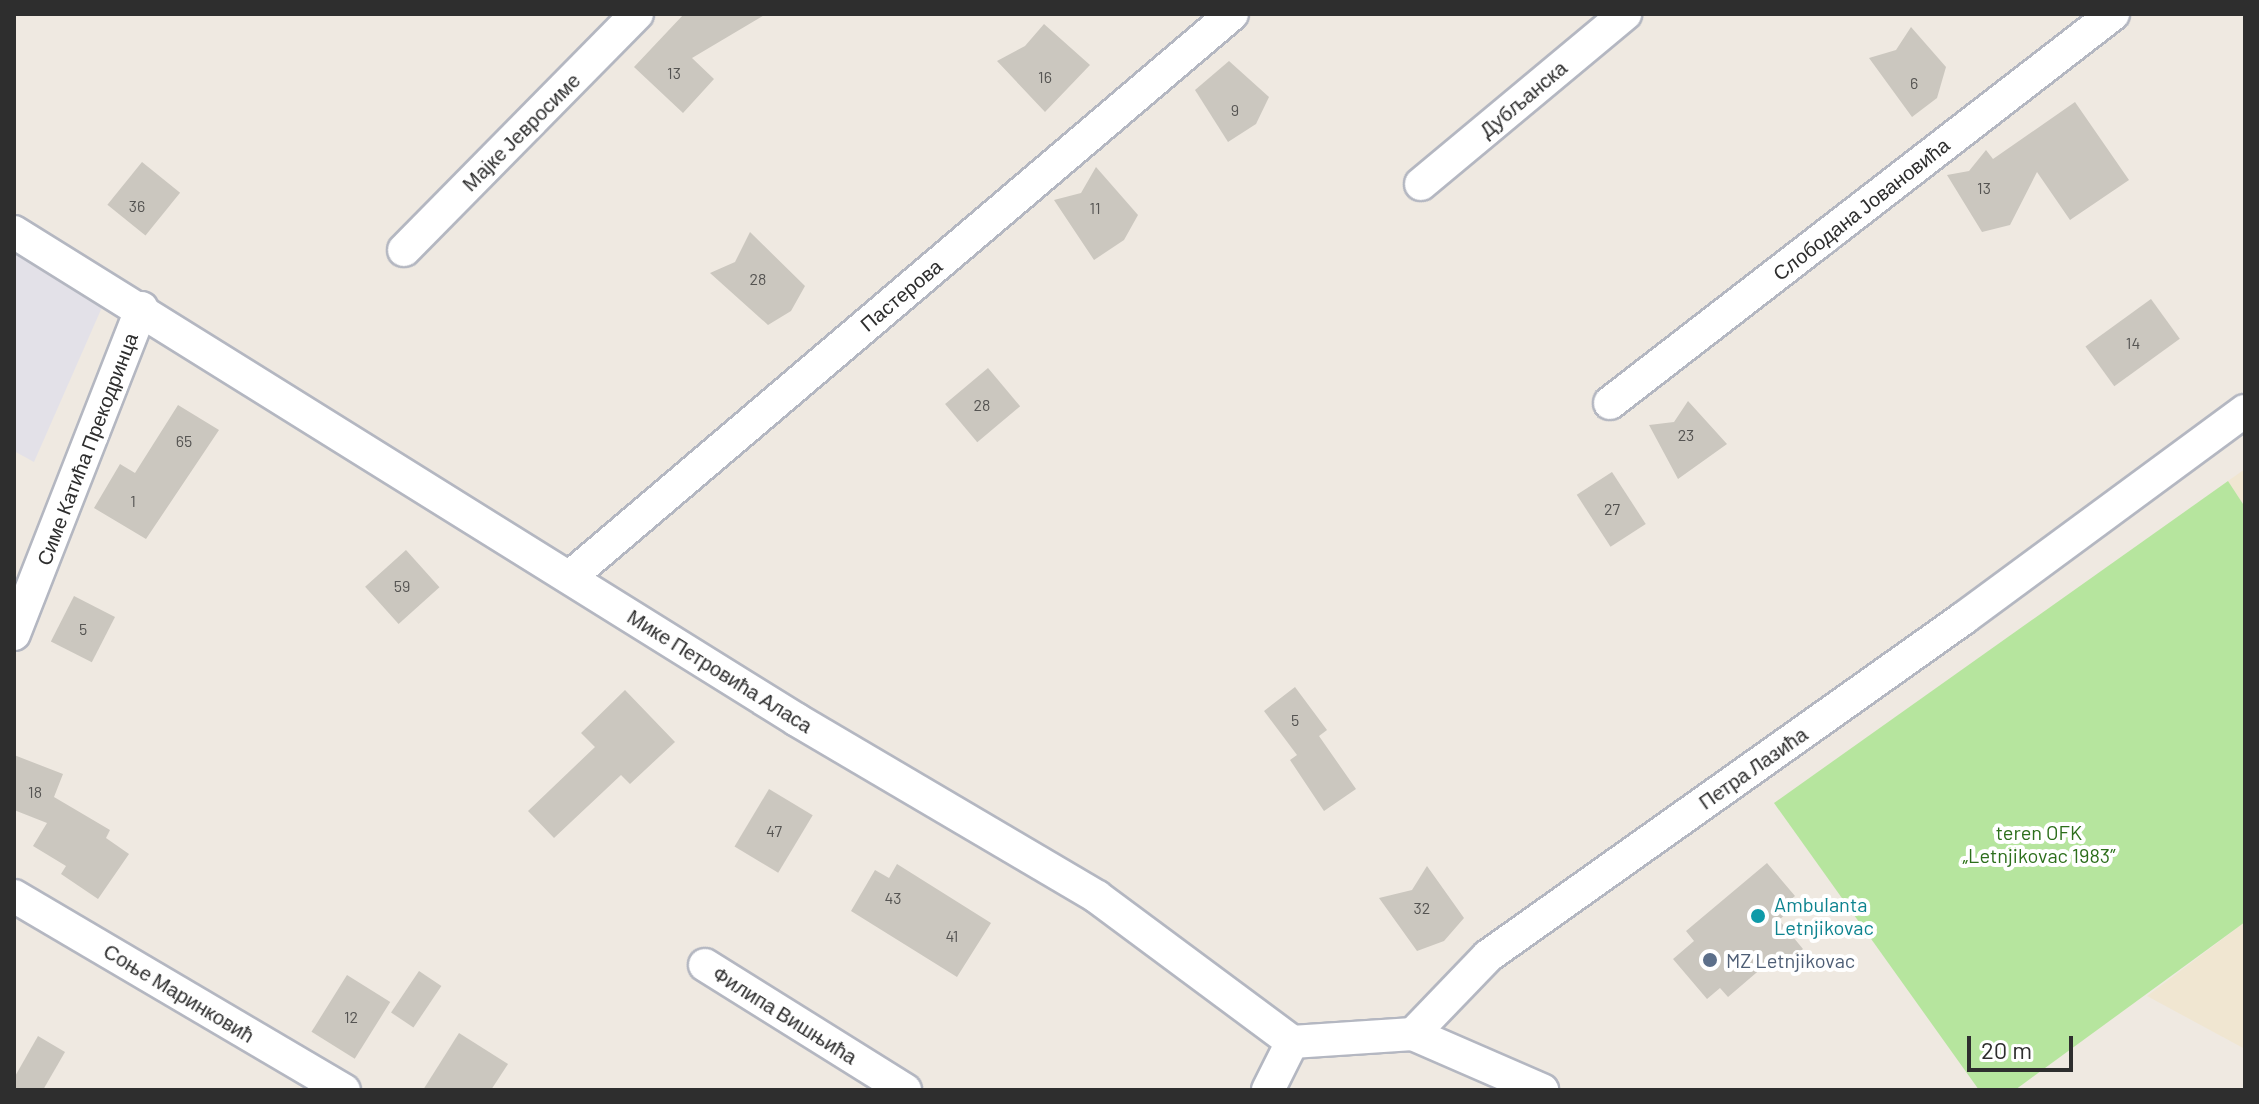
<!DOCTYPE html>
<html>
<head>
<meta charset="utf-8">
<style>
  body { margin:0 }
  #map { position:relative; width:2259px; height:1104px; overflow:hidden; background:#efe9e1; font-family:Barlow,sans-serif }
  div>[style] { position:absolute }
  .industrial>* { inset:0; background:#e3e1e8 }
  .education>* { inset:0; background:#f0e6d1 }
  .green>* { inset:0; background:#b6e59e }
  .building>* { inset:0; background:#cbc7bf; transform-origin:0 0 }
  .roads { filter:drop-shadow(2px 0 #b4b7c1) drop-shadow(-2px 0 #b4b7c1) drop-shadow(0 2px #b4b7c1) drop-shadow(0 -2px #b4b7c1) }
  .street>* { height:32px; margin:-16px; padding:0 16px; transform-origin:16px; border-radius:16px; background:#fff }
  .dots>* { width:22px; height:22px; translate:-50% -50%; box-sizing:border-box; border:4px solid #fff; border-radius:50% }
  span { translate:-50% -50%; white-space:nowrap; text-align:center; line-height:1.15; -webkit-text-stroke:8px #fff; paint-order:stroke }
  .number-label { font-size:16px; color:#555452 }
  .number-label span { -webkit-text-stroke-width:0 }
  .street-label { font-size:20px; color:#2e2e2e }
  .park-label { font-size:20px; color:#2c6e1b }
  .culture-label { font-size:20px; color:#0d838f }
  .left { translate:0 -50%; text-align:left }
  .service-label { font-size:20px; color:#4e5e75 }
  .frame { position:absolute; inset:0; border:16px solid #2e2e2e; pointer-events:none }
  .scale { position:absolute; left:1967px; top:1036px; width:106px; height:36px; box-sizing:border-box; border:4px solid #2e2e2e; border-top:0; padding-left:10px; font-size:24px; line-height:28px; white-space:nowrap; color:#2e2e2e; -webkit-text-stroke:6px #fff; paint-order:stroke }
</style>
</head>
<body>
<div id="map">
  <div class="industrial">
    <div style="clip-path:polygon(14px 252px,103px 305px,34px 462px,14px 451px)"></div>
  </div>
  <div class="education">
    <div style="clip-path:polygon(2245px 469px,2245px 507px,2228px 481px)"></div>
    <div style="clip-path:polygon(2245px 922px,2245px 1049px,2147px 996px)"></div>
  </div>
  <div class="green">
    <div style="clip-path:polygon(2228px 481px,2245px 507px,2245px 922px,2015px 1090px,1979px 1090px,1774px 803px)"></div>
  </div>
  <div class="building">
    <div style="clip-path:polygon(684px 14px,766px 14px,692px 58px,714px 79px,683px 113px,634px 67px)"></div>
    <div style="clip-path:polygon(1044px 24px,1090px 65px,1045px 112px,997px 61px,1025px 46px)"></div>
    <div style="clip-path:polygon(1911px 27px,1946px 67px,1937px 98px,1912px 117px,1869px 58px,1896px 50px)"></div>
    <div style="clip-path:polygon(1229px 61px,1269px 97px,1256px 124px,1228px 142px,1195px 90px)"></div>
    <div style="clip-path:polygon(2075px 102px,2129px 180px,2070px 220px,2037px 172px,2010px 225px,1982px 232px,1947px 175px,1969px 171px,1986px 150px,1993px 159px)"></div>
    <div style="left:142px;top:162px;width:49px;height:55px;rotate:39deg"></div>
    <div style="clip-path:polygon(1096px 167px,1138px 215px,1124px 240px,1094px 260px,1054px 200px,1081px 193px)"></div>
    <div style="clip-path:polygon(750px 232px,805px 286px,791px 311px,768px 325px,710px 273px,735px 262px)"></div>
    <div style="left:2151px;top:299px;width:49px;height:81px;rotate:54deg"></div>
    <div style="left:988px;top:368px;width:50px;height:56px;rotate:50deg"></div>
    <div style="clip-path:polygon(1688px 401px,1727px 444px,1678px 479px,1649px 425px,1674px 422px)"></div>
    <div style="clip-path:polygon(178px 405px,219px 430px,146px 539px,94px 508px,120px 464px,135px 473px)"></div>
    <div style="left:1612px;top:472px;width:62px;height:42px;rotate:57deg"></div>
    <div style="left:406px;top:550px;width:50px;height:55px;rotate:48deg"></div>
    <div style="left:74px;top:596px;width:46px;height:51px;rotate:27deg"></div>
    <div style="clip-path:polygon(1295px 687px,1327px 730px,1319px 736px,1356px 789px,1324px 811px,1290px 760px,1297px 755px,1264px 711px)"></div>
    <div style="clip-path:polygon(625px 690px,675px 742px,630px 784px,621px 775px,554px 838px,528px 811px,595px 747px,581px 733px)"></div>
    <div style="clip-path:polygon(14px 755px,63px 774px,54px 797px,110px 830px,106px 838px,129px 854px,98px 899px,61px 874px,66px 866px,33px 846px,47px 823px,14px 810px)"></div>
    <div style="left:769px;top:789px;width:51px;height:67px;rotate:31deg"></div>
    <div style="clip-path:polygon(1767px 863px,1795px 896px,1784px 905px,1789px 911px,1779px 920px,1803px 949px,1778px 970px,1770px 961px,1728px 997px,1720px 988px,1707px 999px,1673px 959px,1694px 941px,1686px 931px)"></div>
    <div style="clip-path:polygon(897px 864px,991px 923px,957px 977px,851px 911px,875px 870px,889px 878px)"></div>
    <div style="clip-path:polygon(1427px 866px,1464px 918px,1444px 941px,1417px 951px,1379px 898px,1412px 890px)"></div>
    <div style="left:419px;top:971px;width:27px;height:50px;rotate:34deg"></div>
    <div style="left:347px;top:975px;width:51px;height:67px;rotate:32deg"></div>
    <div style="clip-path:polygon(459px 1033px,508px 1064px,491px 1090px,423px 1090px)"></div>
    <div style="clip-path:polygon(38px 1036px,65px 1052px,43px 1090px,14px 1090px,14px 1078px)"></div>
  </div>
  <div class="roads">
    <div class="street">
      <div style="left:1421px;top:184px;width:266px;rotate:-39.8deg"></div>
      <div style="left:14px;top:232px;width:923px;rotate:31.93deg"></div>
      <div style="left:797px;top:720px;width:348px;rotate:30.5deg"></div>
      <div style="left:1097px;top:897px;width:243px;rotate:36.6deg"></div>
      <div style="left:404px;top:250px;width:332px;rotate:-45.4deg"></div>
      <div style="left:1610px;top:403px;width:636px;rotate:-37.72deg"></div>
      <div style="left:570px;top:577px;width:869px;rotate:-40.38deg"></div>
      <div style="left:14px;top:634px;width:350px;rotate:-68.6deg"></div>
      <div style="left:14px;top:896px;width:383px;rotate:30.5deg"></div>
      <div style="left:705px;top:965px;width:236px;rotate:32deg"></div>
      <div style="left:1413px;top:1034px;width:141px;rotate:23.5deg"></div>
      <div style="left:1268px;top:1090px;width:54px;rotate:-63.4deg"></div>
      <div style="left:1292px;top:1042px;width:121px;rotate:-3.8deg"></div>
      <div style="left:1413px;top:1034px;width:108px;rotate:-46.1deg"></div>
      <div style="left:1488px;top:956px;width:584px;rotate:-35.38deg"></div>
      <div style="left:1964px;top:618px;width:349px;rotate:-36.4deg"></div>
    </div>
  </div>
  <div class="dots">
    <div style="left:1758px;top:916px;background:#0f9aa8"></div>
    <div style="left:1710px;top:960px;background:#5c6f8a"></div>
  </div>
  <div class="number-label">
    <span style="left:674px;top:73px">13</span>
    <span style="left:1045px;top:77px">16</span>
    <span style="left:1914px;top:83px">6</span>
    <span style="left:1235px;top:110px">9</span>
    <span style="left:1984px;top:188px">13</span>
    <span style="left:137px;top:206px">36</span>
    <span style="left:1095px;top:208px">11</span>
    <span style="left:758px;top:279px">28</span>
    <span style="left:2133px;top:343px">14</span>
    <span style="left:982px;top:405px">28</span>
    <span style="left:1686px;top:435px">23</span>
    <span style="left:184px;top:441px">65</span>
    <span style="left:133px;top:501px">1</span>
    <span style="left:1612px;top:509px">27</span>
    <span style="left:402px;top:586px">59</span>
    <span style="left:83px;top:629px">5</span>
    <span style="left:1295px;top:720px">5</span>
    <span style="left:35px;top:792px">18</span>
    <span style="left:774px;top:831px">47</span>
    <span style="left:893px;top:898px">43</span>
    <span style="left:1422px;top:908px">32</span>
    <span style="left:952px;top:936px">41</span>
    <span style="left:351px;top:1017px">12</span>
  </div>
  <div class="street-label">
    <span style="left:1523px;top:99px;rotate:-40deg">Дубљанска</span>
    <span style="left:521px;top:132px;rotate:-45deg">Мајке Јевросиме</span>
    <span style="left:1861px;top:209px;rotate:-38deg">Слободана Јовановића</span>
    <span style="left:901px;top:295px;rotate:-40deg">Пастерова</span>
    <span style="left:87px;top:449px;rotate:-69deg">Симе Катића Прекодринца</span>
    <span style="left:720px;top:671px;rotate:32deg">Мике Петровића Аласа</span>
    <span style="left:1753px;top:768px;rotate:-35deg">Петра Лазића</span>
    <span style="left:179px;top:993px;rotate:31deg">Соње Маринковић</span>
    <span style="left:785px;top:1015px;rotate:32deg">Филипа Вишњића</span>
  </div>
  <div class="park-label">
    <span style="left:2039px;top:844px">teren OFK<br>„Letnjikovac 1983”</span>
  </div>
  <div class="culture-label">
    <span class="left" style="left:1774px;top:916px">Ambulanta<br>Letnjikovac</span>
  </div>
  <div class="service-label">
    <span class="left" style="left:1726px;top:960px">MZ Letnjikovac</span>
  </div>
  <div class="frame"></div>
  <div class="scale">20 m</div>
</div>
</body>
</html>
